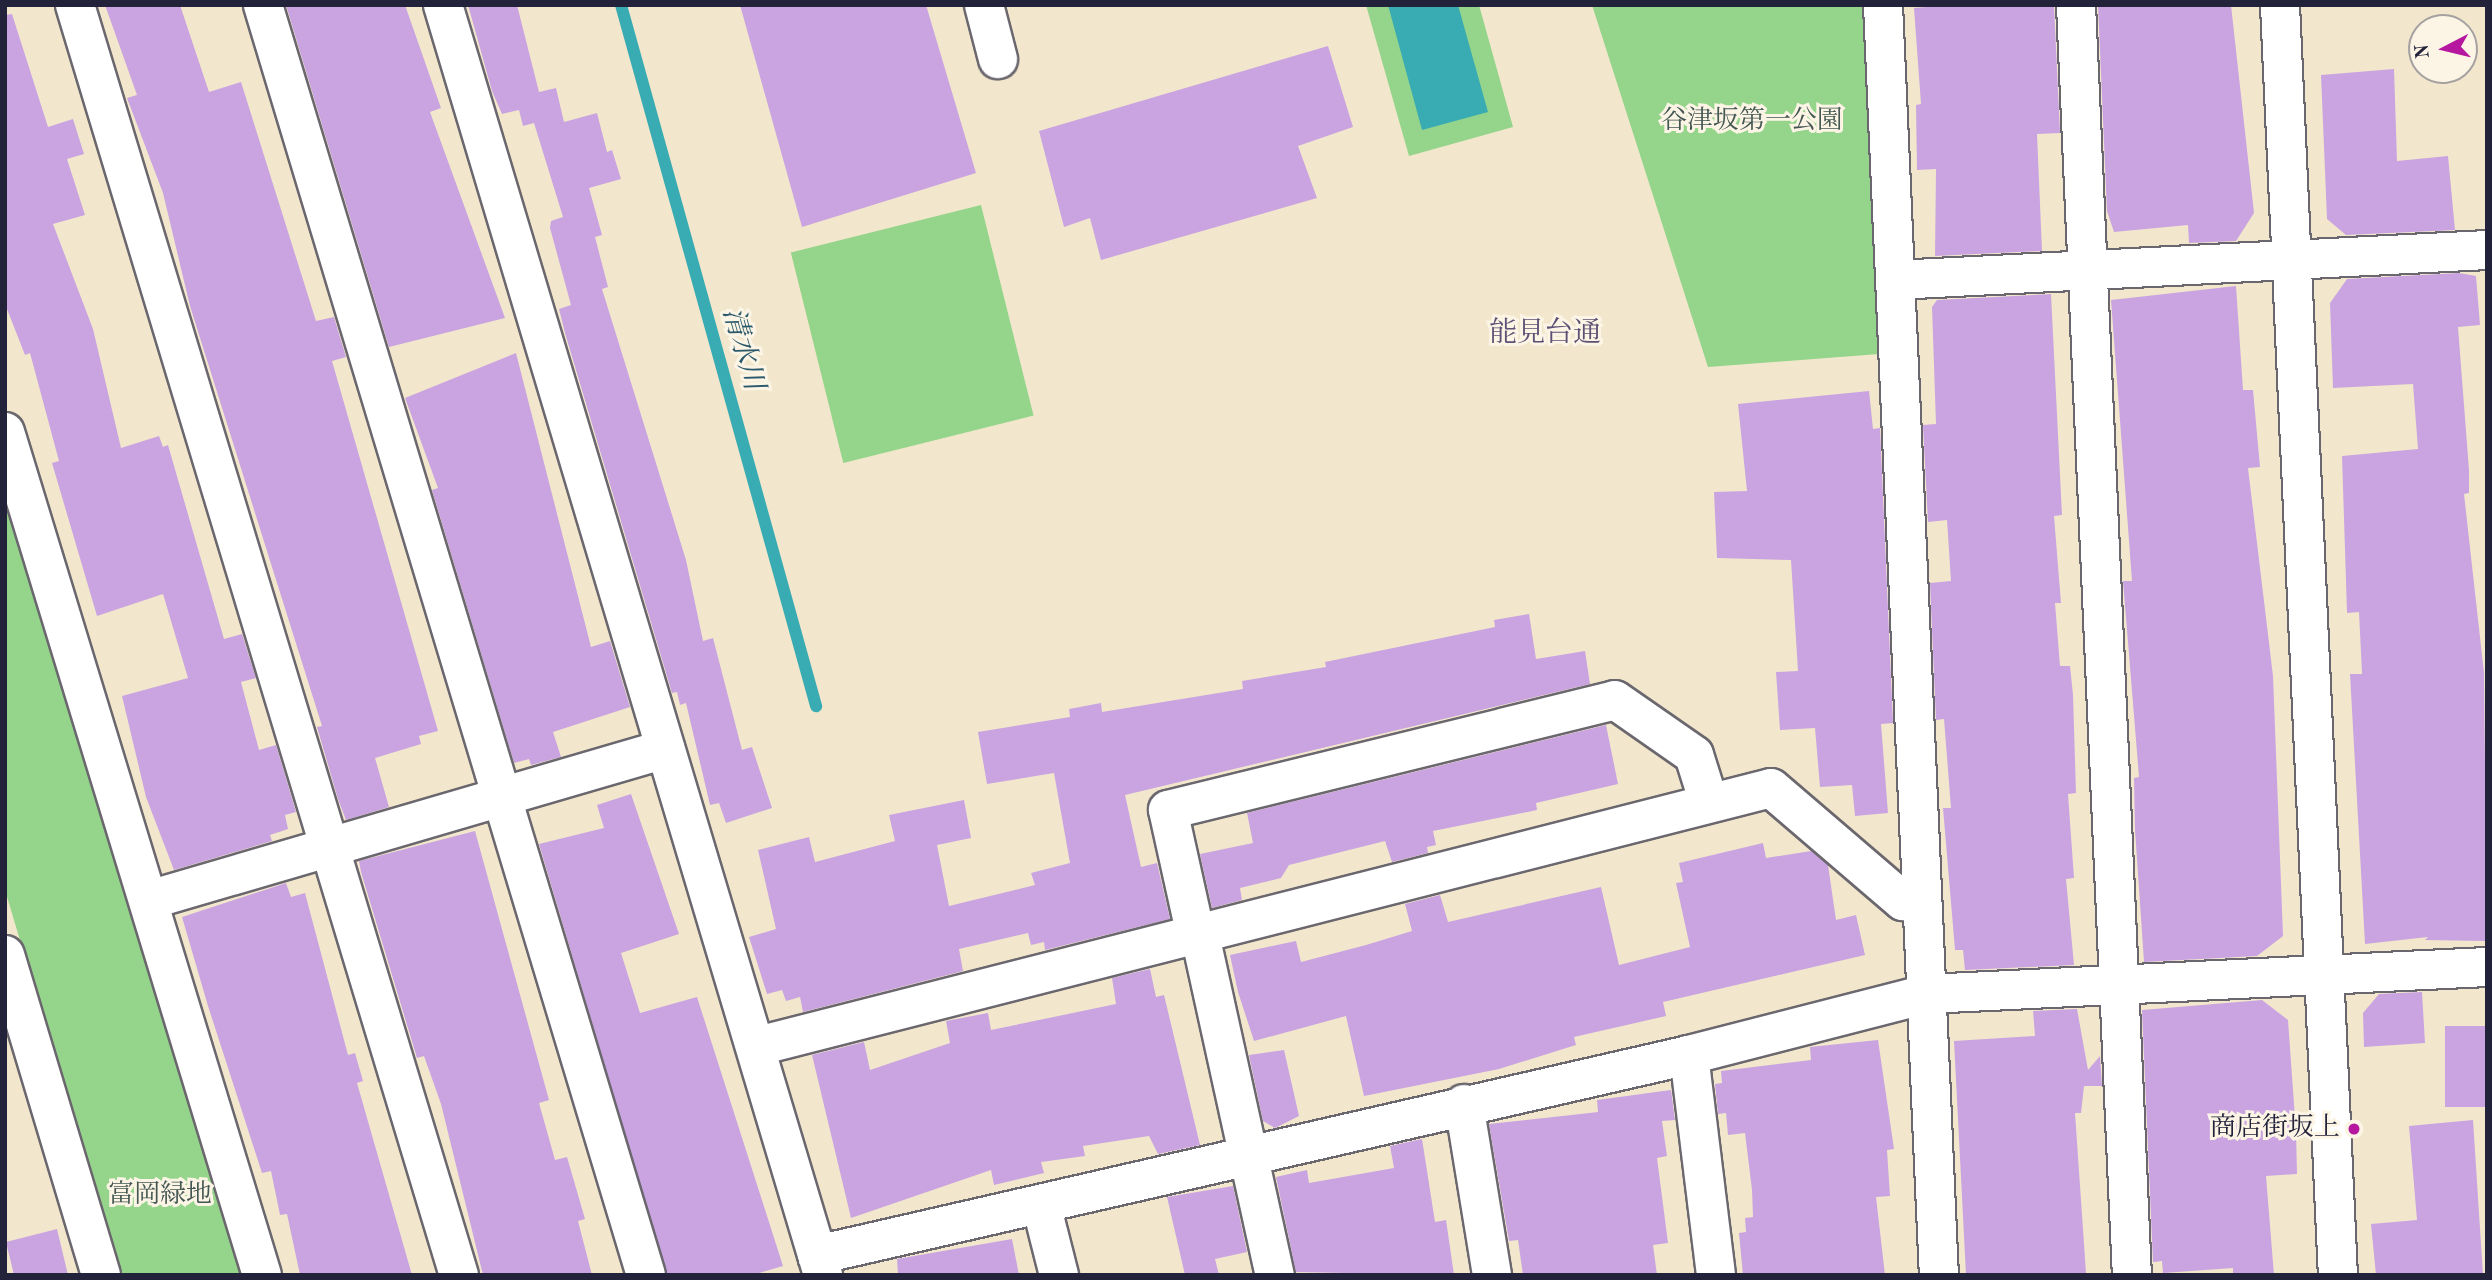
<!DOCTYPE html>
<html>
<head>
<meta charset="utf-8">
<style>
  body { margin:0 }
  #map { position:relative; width:2492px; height:1280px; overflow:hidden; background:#f2e7cc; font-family:"Old Standard TT","Noto Serif JP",serif }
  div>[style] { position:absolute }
  .green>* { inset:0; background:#94d48b; transform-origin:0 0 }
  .water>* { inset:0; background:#39abb3 }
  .stream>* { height:12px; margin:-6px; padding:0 6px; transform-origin:6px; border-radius:6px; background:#39abb3 }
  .building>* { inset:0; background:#c9a4e1; transform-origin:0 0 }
  .roads { filter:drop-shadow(2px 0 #6b676e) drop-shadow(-2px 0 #6b676e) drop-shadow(0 2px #6b676e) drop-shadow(0 -2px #6b676e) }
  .minor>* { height:38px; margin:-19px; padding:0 19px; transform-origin:19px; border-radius:19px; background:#fff }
  .dots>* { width:19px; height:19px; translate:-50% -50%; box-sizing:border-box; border:4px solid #fcf5e5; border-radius:50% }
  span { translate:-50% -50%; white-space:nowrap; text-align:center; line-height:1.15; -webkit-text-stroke:6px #fcf5e5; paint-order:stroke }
  .park-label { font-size:26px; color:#445753 }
  .poi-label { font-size:26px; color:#22223b }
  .right { translate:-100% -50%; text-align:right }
  .neighbourhood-label { font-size:28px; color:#5c5075 }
  .water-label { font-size:28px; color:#2b596b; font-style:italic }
  .frame { position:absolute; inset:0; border:7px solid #22223b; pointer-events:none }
  .north { position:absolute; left:2408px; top:14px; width:70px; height:70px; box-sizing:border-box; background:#fcf5e5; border:2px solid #a5a1a1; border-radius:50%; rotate:263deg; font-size:19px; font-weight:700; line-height:28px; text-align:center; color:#22223b }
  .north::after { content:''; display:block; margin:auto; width:24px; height:32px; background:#b5179e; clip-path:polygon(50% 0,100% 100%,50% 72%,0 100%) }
</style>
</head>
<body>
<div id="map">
  <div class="green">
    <div style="clip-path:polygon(1366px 5px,1479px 5px,1513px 127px,1409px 156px)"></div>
    <div style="clip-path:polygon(1592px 5px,1863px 5px,1879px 354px,1708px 367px)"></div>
    <div style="left:981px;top:205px;width:217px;height:196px;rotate:76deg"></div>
    <div style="clip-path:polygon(5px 474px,248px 1275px,120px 1275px,5px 890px)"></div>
  </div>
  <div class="water">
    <div style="clip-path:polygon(1388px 5px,1458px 5px,1488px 112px,1422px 130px)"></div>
  </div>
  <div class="stream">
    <div style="left:621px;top:5px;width:728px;rotate:74.45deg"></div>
  </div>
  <div class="building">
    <div style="clip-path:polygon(105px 5px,180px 5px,209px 92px,241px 82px,316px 321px,334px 317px,346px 357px,332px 361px,438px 731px,419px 736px,421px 744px,375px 758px,389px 807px,346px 820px,338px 799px,317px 727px,322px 726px,190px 306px,163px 193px,127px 98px,137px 95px)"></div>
    <div style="clip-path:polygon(286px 5px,405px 5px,441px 108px,430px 112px,505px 318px,389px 347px)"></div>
    <div style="clip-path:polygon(468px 5px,517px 5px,539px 92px,556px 88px,564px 122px,597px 113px,607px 152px,612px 150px,621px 179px,589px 188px,602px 235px,595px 237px,608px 287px,602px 289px,686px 560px,703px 641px,713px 638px,742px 750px,752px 747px,772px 808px,726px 823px,719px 803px,710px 805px,686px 703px,680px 705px,677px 692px,672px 693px,565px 333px,559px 309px,571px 305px,550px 228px,551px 221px,563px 217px,534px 123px,523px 126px,519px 110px,502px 114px,492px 91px)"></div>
    <div style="clip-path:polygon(740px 5px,926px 5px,976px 173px,802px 227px)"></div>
    <div style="clip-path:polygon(1952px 5px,2054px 5px,2060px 133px,2037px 134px,2042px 251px,1935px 256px,1936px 169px,1917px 170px,1916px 105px,1921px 104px,1914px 8px)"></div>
    <div style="clip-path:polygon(2098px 5px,2231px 5px,2254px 213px,2236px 241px,2189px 243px,2188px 225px,2114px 232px,2107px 211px)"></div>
    <div style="clip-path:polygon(12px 14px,48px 127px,73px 119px,84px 154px,67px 159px,85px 215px,53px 224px,93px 329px,121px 448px,159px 436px,163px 447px,168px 445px,224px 639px,242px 634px,256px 678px,241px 682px,259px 750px,276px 745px,296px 812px,285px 815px,288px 829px,270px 835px,272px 841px,174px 870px,146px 797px,122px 696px,188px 678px,163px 594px,97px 616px,52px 463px,59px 461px,30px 353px,25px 355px,5px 304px,5px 15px)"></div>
    <div style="clip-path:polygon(1328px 46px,1353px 127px,1298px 146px,1317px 198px,1101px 260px,1090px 218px,1064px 227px,1039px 131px)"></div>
    <div style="clip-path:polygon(2394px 69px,2397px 161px,2448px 156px,2455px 230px,2346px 235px,2327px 219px,2321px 75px)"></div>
    <div style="clip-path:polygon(2459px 273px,2476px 276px,2480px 325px,2458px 327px,2469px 470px,2469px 493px,2464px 494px,2484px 673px,2487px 941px,2425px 940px,2428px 937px,2365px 944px,2350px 674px,2362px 674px,2359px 612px,2347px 613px,2342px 456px,2418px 449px,2413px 384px,2333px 388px,2330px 303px,2347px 279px)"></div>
    <div style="clip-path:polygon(2236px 286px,2243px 390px,2253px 390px,2260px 467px,2248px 468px,2273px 676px,2283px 936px,2257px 956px,2144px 962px,2135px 830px,2134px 778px,2139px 777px,2123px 581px,2132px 581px,2111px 300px)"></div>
    <div style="clip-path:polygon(2051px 294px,2062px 515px,2054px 516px,2061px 603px,2055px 603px,2060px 666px,2070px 666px,2073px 695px,2076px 793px,2068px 794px,2074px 878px,2066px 879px,2074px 965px,1965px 970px,1963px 950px,1955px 950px,1943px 808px,1951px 808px,1944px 719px,1936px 720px,1930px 583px,1951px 581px,1947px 520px,1928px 522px,1923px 425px,1936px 424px,1932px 307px,1937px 300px)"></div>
    <div style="clip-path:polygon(516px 353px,591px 647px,610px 641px,630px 707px,553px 732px,561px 757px,531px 765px,529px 759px,514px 763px,432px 490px,438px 488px,405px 398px)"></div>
    <div style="clip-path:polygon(1869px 391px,1873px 429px,1880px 428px,1893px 723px,1881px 724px,1888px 813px,1855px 816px,1852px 785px,1820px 787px,1815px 728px,1780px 730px,1776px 672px,1798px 671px,1791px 560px,1717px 558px,1714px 492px,1747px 491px,1738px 404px)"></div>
    <div style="clip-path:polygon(1529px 614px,1536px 659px,1585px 651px,1590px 684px,1125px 795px,1141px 867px,1157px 863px,1170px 919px,1045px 950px,1044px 942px,1031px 945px,1028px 933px,959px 949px,963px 971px,803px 1012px,800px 997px,786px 1001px,782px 990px,767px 994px,749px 937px,776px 929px,758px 850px,809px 837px,815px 862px,895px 841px,889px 815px,964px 800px,971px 838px,937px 845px,949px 906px,1035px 885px,1031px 873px,1070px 863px,1054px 773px,987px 784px,978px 732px,1070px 717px,1069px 709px,1101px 703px,1102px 712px,1243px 689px,1242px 681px,1326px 667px,1325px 662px,1495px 627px,1494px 620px)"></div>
    <div style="clip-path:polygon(1606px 725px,1618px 784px,1536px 803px,1537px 810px,1433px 831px,1436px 845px,1427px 847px,1428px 853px,1392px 862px,1385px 841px,1289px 865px,1281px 878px,1240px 888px,1242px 900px,1212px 908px,1200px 854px,1253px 843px,1247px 813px)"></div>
    <div style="clip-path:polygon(631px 794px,679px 934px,621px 953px,640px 1013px,697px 997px,783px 1266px,752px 1275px,667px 1275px,539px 844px,604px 828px,597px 805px)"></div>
    <div style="clip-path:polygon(475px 831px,549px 1100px,539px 1103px,555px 1160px,567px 1157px,585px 1219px,578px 1221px,592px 1275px,483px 1275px,441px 1104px,424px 1056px,417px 1058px,361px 872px,359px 861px)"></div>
    <div style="clip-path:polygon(1763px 843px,1766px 858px,1811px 851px,1828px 865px,1836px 920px,1856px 915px,1865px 955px,1663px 1002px,1666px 1016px,1574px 1037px,1576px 1045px,1499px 1069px,1364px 1096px,1346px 1016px,1254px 1041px,1238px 992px,1230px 955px,1296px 941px,1301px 962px,1366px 945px,1412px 931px,1405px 904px,1440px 895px,1448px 922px,1601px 887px,1619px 965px,1690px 947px,1676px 883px,1683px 882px,1679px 863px)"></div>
    <div style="clip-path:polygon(286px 883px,291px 897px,305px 893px,348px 1055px,355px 1053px,363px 1081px,357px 1083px,412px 1275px,300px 1275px,287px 1214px,280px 1215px,271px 1171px,262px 1173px,208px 1006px,182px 917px)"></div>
    <div style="clip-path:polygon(1150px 969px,1156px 997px,1164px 995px,1200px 1145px,1158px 1154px,1149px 1136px,1083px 1146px,1085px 1156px,1041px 1162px,1044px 1173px,994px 1185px,991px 1170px,851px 1218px,812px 1055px,864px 1042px,870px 1070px,950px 1043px,946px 1021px,988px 1013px,991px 1030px,1116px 1004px,1112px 978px)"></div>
    <div style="clip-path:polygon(2422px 992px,2425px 1043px,2364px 1047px,2363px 1013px,2379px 994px)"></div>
    <div style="clip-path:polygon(2262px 1000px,2288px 1020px,2296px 1132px,2297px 1174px,2266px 1176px,2274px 1275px,2233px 1275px,2233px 1268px,2163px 1273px,2162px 1261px,2153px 1262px,2142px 1010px)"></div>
    <div style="clip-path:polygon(2077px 1009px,2088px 1070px,2100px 1056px,2102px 1086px,2084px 1086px,2081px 1113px,2075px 1113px,2086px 1273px,1966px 1275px,1954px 1041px,2035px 1036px,2033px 1011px)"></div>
    <div style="left:2487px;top:1026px;width:81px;height:42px;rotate:90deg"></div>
    <div style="clip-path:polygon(1878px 1040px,1894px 1149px,1887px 1150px,1890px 1196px,1876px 1197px,1885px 1275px,1743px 1275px,1739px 1233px,1746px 1232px,1745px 1218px,1753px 1217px,1752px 1190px,1745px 1133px,1728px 1135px,1726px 1113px,1718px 1114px,1715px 1084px,1722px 1083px,1721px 1071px,1811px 1060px,1810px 1047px)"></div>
    <div style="clip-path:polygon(1284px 1050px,1299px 1116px,1275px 1128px,1263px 1121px,1249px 1055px)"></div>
    <div style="clip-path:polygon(1671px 1090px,1675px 1120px,1662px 1121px,1667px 1156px,1657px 1158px,1668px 1243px,1653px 1245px,1657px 1275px,1523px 1275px,1518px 1240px,1509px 1241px,1489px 1124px,1598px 1112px,1597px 1100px)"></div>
    <div style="clip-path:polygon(2473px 1120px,2483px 1275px,2376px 1275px,2371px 1224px,2417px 1220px,2409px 1126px)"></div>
    <div style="clip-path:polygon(1422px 1139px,1435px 1222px,1446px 1220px,1454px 1275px,1296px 1272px,1276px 1177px,1307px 1170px,1309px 1183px,1394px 1168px,1390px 1146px)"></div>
    <div style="clip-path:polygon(1233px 1186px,1247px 1252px,1215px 1259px,1219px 1275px,1185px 1275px,1167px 1197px)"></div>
    <div style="clip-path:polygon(57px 1229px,68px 1275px,14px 1275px,6px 1242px)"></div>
    <div style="clip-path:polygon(1012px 1239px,1019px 1275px,898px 1275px,897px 1259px)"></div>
  </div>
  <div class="roads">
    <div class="minor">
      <div style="left:75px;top:5px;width:1327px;rotate:73.18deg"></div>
      <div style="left:263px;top:5px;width:1326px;rotate:73.22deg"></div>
      <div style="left:443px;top:5px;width:1326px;rotate:73.34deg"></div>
      <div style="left:984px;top:5px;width:56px;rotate:75.5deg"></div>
      <div style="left:1883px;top:5px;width:1271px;rotate:87.48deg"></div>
      <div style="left:2076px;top:5px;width:1271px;rotate:87.48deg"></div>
      <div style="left:2280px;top:5px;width:1271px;rotate:87.39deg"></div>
      <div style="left:1895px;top:280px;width:593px;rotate:-2.9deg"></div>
      <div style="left:5px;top:432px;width:881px;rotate:73.05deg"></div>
      <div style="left:149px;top:900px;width:538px;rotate:-16.31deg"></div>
      <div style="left:1200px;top:935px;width:348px;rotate:77.6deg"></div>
      <div style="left:1196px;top:936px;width:129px;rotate:-102.5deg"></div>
      <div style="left:1168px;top:810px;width:460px;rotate:-13.8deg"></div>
      <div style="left:1615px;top:700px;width:96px;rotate:34.8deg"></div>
      <div style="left:1694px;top:755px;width:50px;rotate:72.6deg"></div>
      <div style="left:5px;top:955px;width:334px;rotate:73.3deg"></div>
      <div style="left:758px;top:1046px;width:1045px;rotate:-14.29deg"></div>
      <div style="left:1771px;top:788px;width:174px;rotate:40.6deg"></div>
      <div style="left:1903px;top:901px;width:19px;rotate:-3deg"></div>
      <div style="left:1689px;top:1055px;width:222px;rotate:83deg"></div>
      <div style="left:1464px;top:1104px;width:173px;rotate:80.7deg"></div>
      <div style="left:1041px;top:1204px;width:73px;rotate:75.8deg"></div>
      <div style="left:817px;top:1255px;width:895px;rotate:-12.92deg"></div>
      <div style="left:1689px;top:1055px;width:246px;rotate:-14.4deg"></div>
      <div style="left:1927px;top:994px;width:561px;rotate:-2.76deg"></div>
    </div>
  </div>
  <div class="dots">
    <div style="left:2354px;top:1129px;background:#b5179e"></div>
  </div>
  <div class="park-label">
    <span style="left:1752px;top:122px">谷津坂第一公園</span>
    <span style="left:160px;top:1196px">富岡緑地</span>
  </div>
  <div class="poi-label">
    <span class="right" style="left:2340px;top:1129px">商店街坂上</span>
  </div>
  <div class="neighbourhood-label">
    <span style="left:1545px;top:334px">能見台通</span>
  </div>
  <div class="water-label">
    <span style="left:742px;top:349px;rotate:74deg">清水川</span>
  </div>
  <div class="frame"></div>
  <div class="north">N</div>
</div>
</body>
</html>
